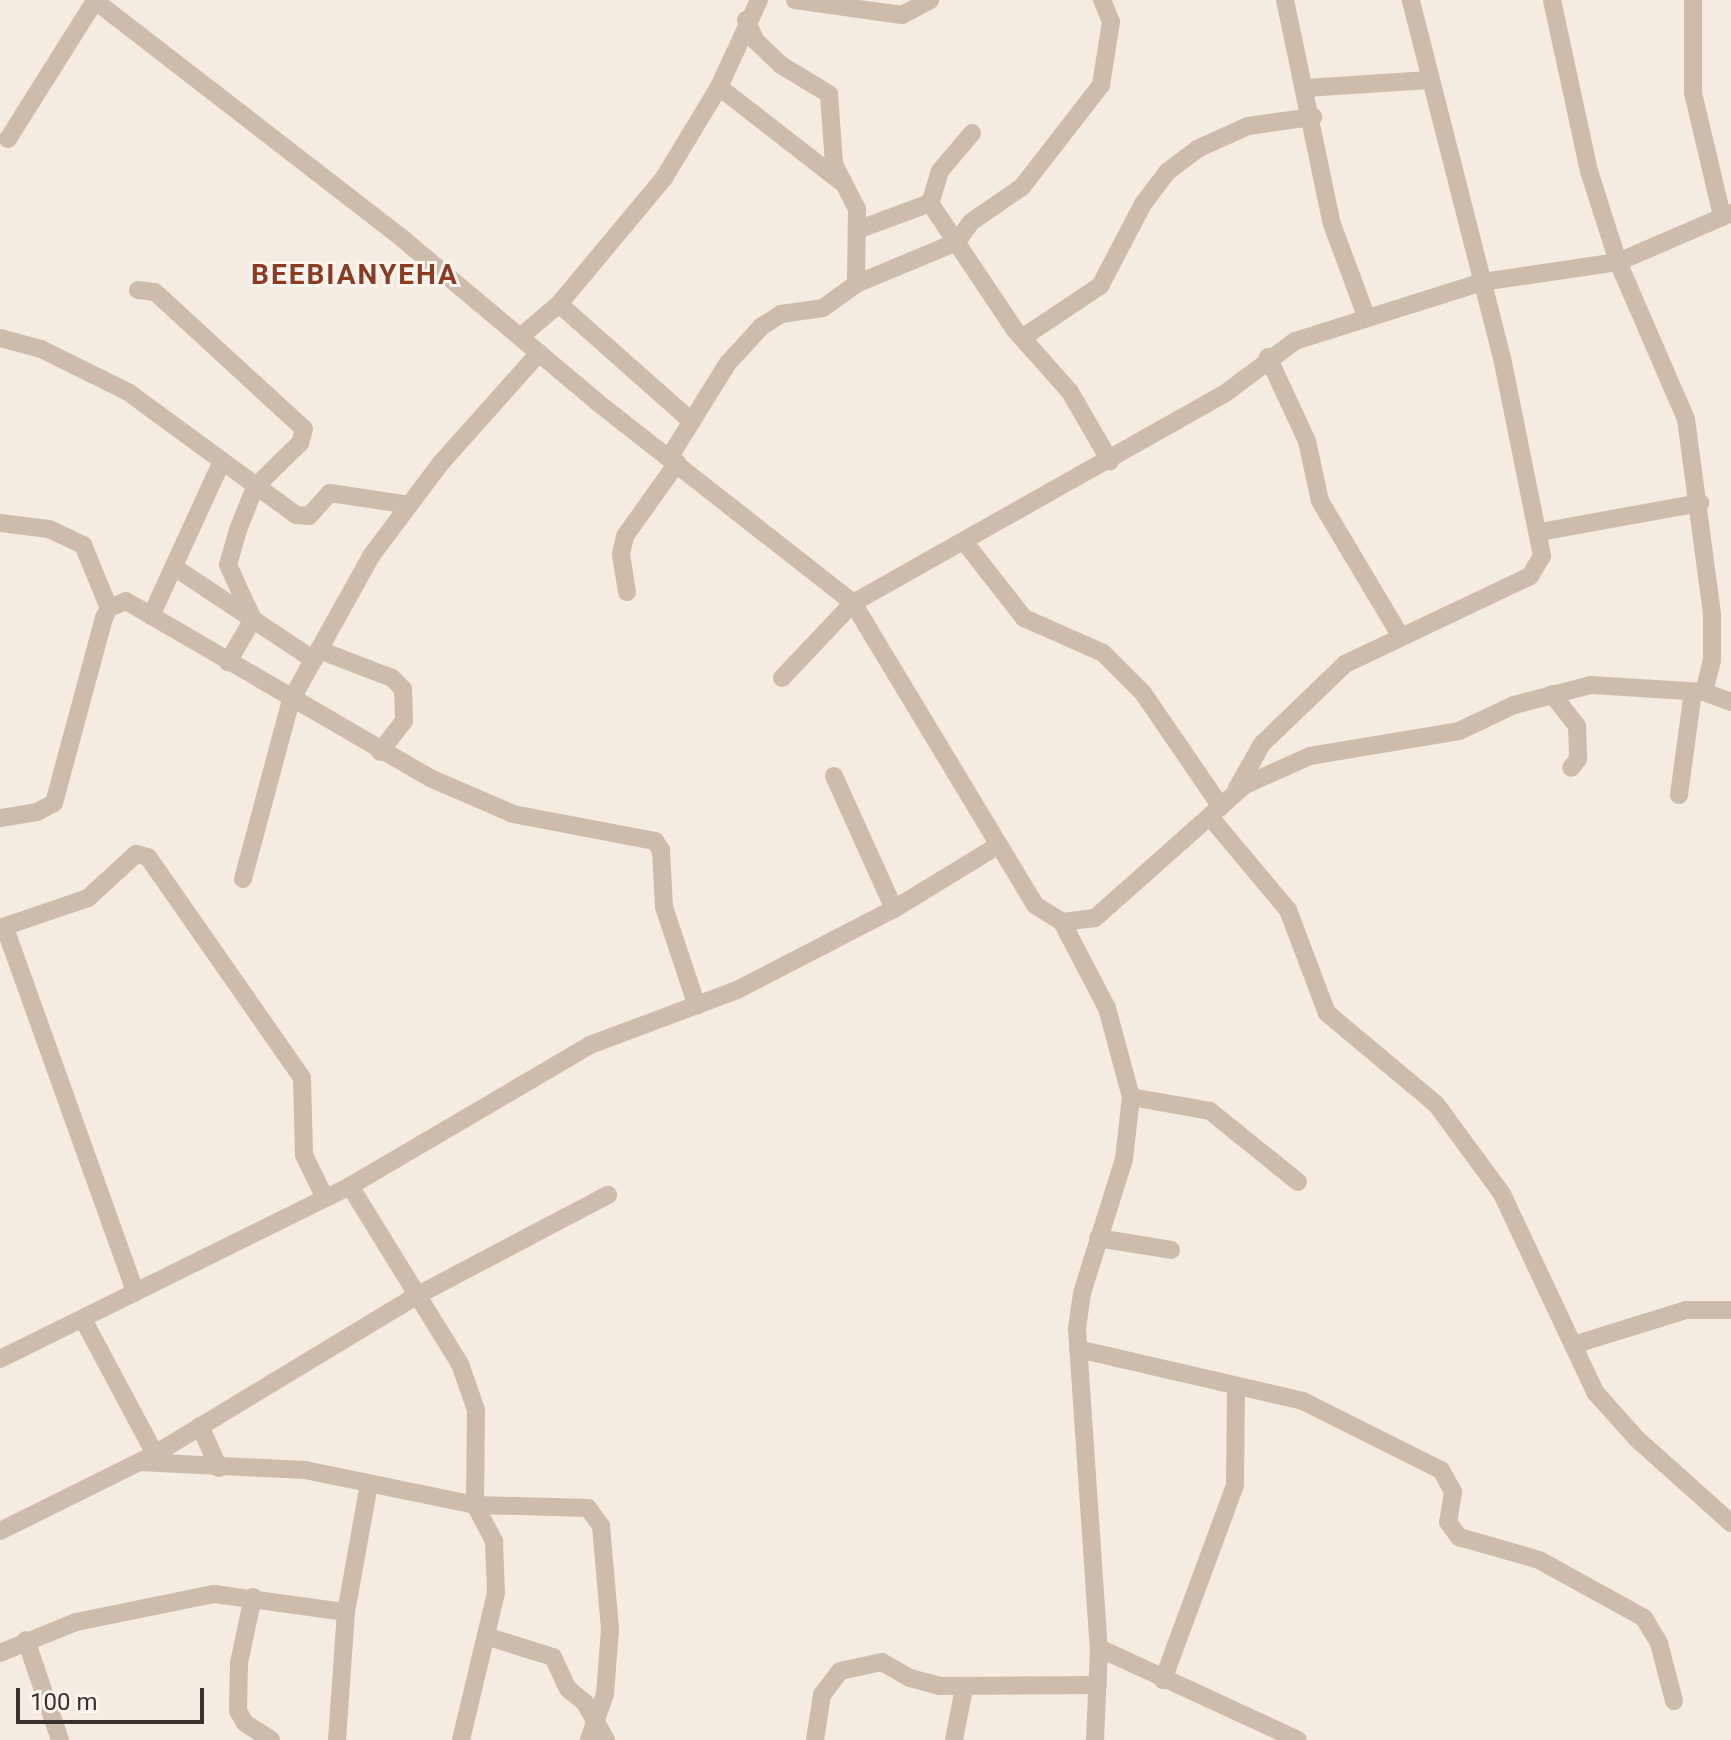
<!DOCTYPE html>
<html>
<head>
<meta charset="utf-8">
<style>
  body { margin:0 }
  #map { position:relative; width:1731px; height:1740px; overflow:hidden; background:#f4ebe1; font-family:Roboto,sans-serif }
  div>[style] { position:absolute }
  .minor>* { height:18px; margin:-9px; padding:0 9px; transform-origin:9px; border-radius:9px; background:#cdbbac }
  span { translate:-50% -50%; white-space:nowrap; text-align:center; line-height:1.15; -webkit-text-stroke:6px #fbf5ee; paint-order:stroke }
  .district-label { font-size:28px; color:#8c3b22; font-weight:700; letter-spacing:2px }
  .scale { position:absolute; left:16px; top:1688px; width:188px; height:36px; box-sizing:border-box; border:4px solid #3b302b; border-top:0; padding-left:10px; font-size:24px; line-height:28px; white-space:nowrap; color:#3b302b; -webkit-text-stroke:6px #fbf5ee; paint-order:stroke }
</style>
</head>
<body>
<div id="map">
  <div class="minor">
    <div style="left:94px;top:0;width:391px;rotate:37.7deg"></div>
    <div style="left:403px;top:239px;width:253px;rotate:40deg"></div>
    <div style="left:597px;top:402px;width:325px;rotate:38.1deg"></div>
    <div style="left:853px;top:603px;width:353px;rotate:58.9deg"></div>
    <div style="left:1035px;top:905px;width:32px;rotate:32deg"></div>
    <div style="left:1062px;top:922px;width:33px;rotate:-7deg"></div>
    <div style="left:1095px;top:918px;width:200px;rotate:-41.6deg"></div>
    <div style="left:1245px;top:785px;width:71px;rotate:-24deg"></div>
    <div style="left:1310px;top:756px;width:151px;rotate:-9.5deg"></div>
    <div style="left:1459px;top:731px;width:61px;rotate:-25.3deg"></div>
    <div style="left:1514px;top:705px;width:80px;rotate:-14.6deg"></div>
    <div style="left:1591px;top:685px;width:113px;rotate:3.5deg"></div>
    <div style="left:1704px;top:692px;width:29px;rotate:20deg"></div>
    <div style="left:795px;top:0;width:108px;rotate:8deg"></div>
    <div style="left:902px;top:15px;width:32px;rotate:-28deg"></div>
    <div style="left:1285px;top:0;width:229px;rotate:78.2deg"></div>
    <div style="left:1332px;top:224px;width:98px;rotate:69.7deg"></div>
    <div style="left:1552px;top:0;width:175px;rotate:77.8deg"></div>
    <div style="left:1589px;top:171px;width:96px;rotate:72.3deg"></div>
    <div style="left:1618px;top:262px;width:171px;rotate:66.6deg"></div>
    <div style="left:1686px;top:419px;width:198px;rotate:82.4deg"></div>
    <div style="left:1712px;top:615px;width:45px;rotate:90deg"></div>
    <div style="left:1712px;top:660px;width:33px;rotate:104deg"></div>
    <div style="left:1693px;top:0;width:93px;rotate:90deg"></div>
    <div style="left:1693px;top:93px;width:126px;rotate:76.7deg"></div>
    <div style="left:746px;top:20px;width:23px;rotate:65deg"></div>
    <div style="left:756px;top:41px;width:35px;rotate:44deg"></div>
    <div style="left:781px;top:65px;width:56px;rotate:31.1deg"></div>
    <div style="left:829px;top:94px;width:70px;rotate:85.9deg"></div>
    <div style="left:834px;top:164px;width:51px;rotate:62.9deg"></div>
    <div style="left:857px;top:209px;width:75px;rotate:90.8deg"></div>
    <div style="left:719px;top:87px;width:153px;rotate:37.8deg"></div>
    <div style="left:1306px;top:88px;width:123px;rotate:-3.7deg"></div>
    <div style="left:972px;top:133px;width:50px;rotate:130.1deg"></div>
    <div style="left:940px;top:171px;width:34px;rotate:107deg"></div>
    <div style="left:930px;top:203px;width:153px;rotate:56.2deg"></div>
    <div style="left:1015px;top:330px;width:83px;rotate:48.4deg"></div>
    <div style="left:1070px;top:392px;width:80px;rotate:59.9deg"></div>
    <div style="left:8px;top:139px;width:163px;rotate:-57.8deg"></div>
    <div style="left:857px;top:230px;width:78px;rotate:-20.3deg"></div>
    <div style="left:138px;top:290px;width:17px;rotate:7deg"></div>
    <div style="left:155px;top:292px;width:202px;rotate:42.6deg"></div>
    <div style="left:304px;top:429px;width:15px;rotate:106deg"></div>
    <div style="left:300px;top:443px;width:63px;rotate:135.6deg"></div>
    <div style="left:255px;top:487px;width:46px;rotate:111.6deg"></div>
    <div style="left:238px;top:530px;width:36px;rotate:106deg"></div>
    <div style="left:228px;top:565px;width:60px;rotate:65.2deg"></div>
    <div style="left:253px;top:619px;width:50px;rotate:120.2deg"></div>
    <div style="left:559px;top:304px;width:175px;rotate:41.5deg"></div>
    <div style="left:520px;top:337px;width:51px;rotate:-40.2deg"></div>
    <div style="left:559px;top:304px;width:164px;rotate:-50.2deg"></div>
    <div style="left:664px;top:178px;width:106px;rotate:-58.9deg"></div>
    <div style="left:719px;top:87px;width:96px;rotate:-65.3deg"></div>
    <div style="left:0;top:338px;width:42px;rotate:15deg"></div>
    <div style="left:41px;top:349px;width:97px;rotate:26.3deg"></div>
    <div style="left:128px;top:392px;width:208px;rotate:36.2deg"></div>
    <div style="left:296px;top:515px;width:13px;rotate:4deg"></div>
    <div style="left:309px;top:516px;width:31px;rotate:-48deg"></div>
    <div style="left:330px;top:493px;width:80px;rotate:8.6deg"></div>
    <div style="left:1022px;top:338px;width:94px;rotate:-33.7deg"></div>
    <div style="left:1100px;top:286px;width:93px;rotate:-62.3deg"></div>
    <div style="left:1143px;top:204px;width:40px;rotate:-53deg"></div>
    <div style="left:1167px;top:172px;width:38px;rotate:-37deg"></div>
    <div style="left:1197px;top:149px;width:56px;rotate:-24.3deg"></div>
    <div style="left:1248px;top:126px;width:66px;rotate:-7.9deg"></div>
    <div style="left:1268px;top:357px;width:93px;rotate:65.1deg"></div>
    <div style="left:1307px;top:441px;width:61px;rotate:77.8deg"></div>
    <div style="left:1320px;top:501px;width:156px;rotate:59.2deg"></div>
    <div style="left:669px;top:458px;width:112px;rotate:-58.2deg"></div>
    <div style="left:728px;top:363px;width:50px;rotate:-47.4deg"></div>
    <div style="left:762px;top:326px;width:22px;rotate:-32deg"></div>
    <div style="left:781px;top:314px;width:42px;rotate:-8.1deg"></div>
    <div style="left:823px;top:308px;width:41px;rotate:-36deg"></div>
    <div style="left:856px;top:284px;width:109px;rotate:-22.6deg"></div>
    <div style="left:957px;top:242px;width:24px;rotate:-55deg"></div>
    <div style="left:971px;top:222px;width:62px;rotate:-34.5deg"></div>
    <div style="left:1022px;top:187px;width:129px;rotate:-52.2deg"></div>
    <div style="left:1101px;top:85px;width:64px;rotate:-81deg"></div>
    <div style="left:1111px;top:22px;width:24px;rotate:-112deg"></div>
    <div style="left:0;top:523px;width:49px;rotate:7deg"></div>
    <div style="left:49px;top:529px;width:38px;rotate:25deg"></div>
    <div style="left:83px;top:545px;width:68px;rotate:67.6deg"></div>
    <div style="left:1540px;top:532px;width:163px;rotate:-10.3deg"></div>
    <div style="left:966px;top:544px;width:94px;rotate:51.9deg"></div>
    <div style="left:1024px;top:618px;width:86px;rotate:23.9deg"></div>
    <div style="left:1103px;top:653px;width:57px;rotate:45deg"></div>
    <div style="left:1143px;top:693px;width:138px;rotate:55.6deg"></div>
    <div style="left:174px;top:567px;width:168px;rotate:33.6deg"></div>
    <div style="left:627px;top:592px;width:38px;rotate:-99deg"></div>
    <div style="left:621px;top:554px;width:18px;rotate:-77deg"></div>
    <div style="left:625px;top:536px;width:90px;rotate:-54.5deg"></div>
    <div style="left:151px;top:616px;width:170px;rotate:-65.4deg"></div>
    <div style="left:319px;top:650px;width:78px;rotate:21deg"></div>
    <div style="left:392px;top:678px;width:16px;rotate:45deg"></div>
    <div style="left:403px;top:689px;width:32px;rotate:88deg"></div>
    <div style="left:404px;top:721px;width:39px;rotate:128deg"></div>
    <div style="left:782px;top:678px;width:103px;rotate:-46.6deg"></div>
    <div style="left:853px;top:603px;width:429px;rotate:-29.4deg"></div>
    <div style="left:1227px;top:392px;width:85px;rotate:-36.9deg"></div>
    <div style="left:1295px;top:341px;width:196px;rotate:-17.5deg"></div>
    <div style="left:1482px;top:282px;width:137px;rotate:-8.4deg"></div>
    <div style="left:1618px;top:262px;width:123px;rotate:-23.4deg"></div>
    <div style="left:1552px;top:694px;width:41px;rotate:52deg"></div>
    <div style="left:1577px;top:726px;width:33px;rotate:88deg"></div>
    <div style="left:1578px;top:759px;width:11px;rotate:128deg"></div>
    <div style="left:834px;top:776px;width:146px;rotate:65.7deg"></div>
    <div style="left:1237px;top:788px;width:51px;rotate:-60.4deg"></div>
    <div style="left:1262px;top:744px;width:115px;rotate:-43.9deg"></div>
    <div style="left:1345px;top:664px;width:205px;rotate:-25.4deg"></div>
    <div style="left:1530px;top:576px;width:23px;rotate:-59deg"></div>
    <div style="left:1542px;top:556px;width:198px;rotate:-101.4deg"></div>
    <div style="left:1503px;top:362px;width:374px;rotate:-104.3deg"></div>
    <div style="left:1679px;top:795px;width:104px;rotate:-82.3deg"></div>
    <div style="left:0;top:818px;width:37px;rotate:-9deg"></div>
    <div style="left:37px;top:812px;width:19px;rotate:-28deg"></div>
    <div style="left:54px;top:803px;width:192px;rotate:-74.9deg"></div>
    <div style="left:104px;top:618px;width:11px;rotate:-63deg"></div>
    <div style="left:109px;top:608px;width:18px;rotate:-22deg"></div>
    <div style="left:126px;top:601px;width:352px;rotate:30.2deg"></div>
    <div style="left:430px;top:778px;width:90px;rotate:23.4deg"></div>
    <div style="left:513px;top:814px;width:145px;rotate:10.8deg"></div>
    <div style="left:655px;top:841px;width:11px;rotate:56deg"></div>
    <div style="left:661px;top:850px;width:57px;rotate:87deg"></div>
    <div style="left:664px;top:907px;width:104px;rotate:71.6deg"></div>
    <div style="left:1211px;top:818px;width:120px;rotate:50.1deg"></div>
    <div style="left:1288px;top:910px;width:110px;rotate:69.3deg"></div>
    <div style="left:1327px;top:1013px;width:142px;rotate:39.9deg"></div>
    <div style="left:1436px;top:1104px;width:112px;rotate:53.7deg"></div>
    <div style="left:1502px;top:1194px;width:219px;rotate:64.8deg"></div>
    <div style="left:1595px;top:1392px;width:63px;rotate:48.2deg"></div>
    <div style="left:1637px;top:1439px;width:126px;rotate:41.8deg"></div>
    <div style="left:243px;top:879px;width:185px;rotate:-75deg"></div>
    <div style="left:291px;top:700px;width:165px;rotate:-60.9deg"></div>
    <div style="left:371px;top:556px;width:115px;rotate:-53.1deg"></div>
    <div style="left:440px;top:464px;width:149px;rotate:-48.3deg"></div>
    <div style="left:1062px;top:922px;width:97px;rotate:62.4deg"></div>
    <div style="left:1107px;top:1008px;width:92px;rotate:74.9deg"></div>
    <div style="left:1131px;top:1097px;width:62px;rotate:96.4deg"></div>
    <div style="left:1124px;top:1159px;width:140px;rotate:107.4deg"></div>
    <div style="left:1082px;top:1293px;width:36px;rotate:98deg"></div>
    <div style="left:1077px;top:1329px;width:320px;rotate:86.1deg"></div>
    <div style="left:1099px;top:1648px;width:92px;rotate:92.5deg"></div>
    <div style="left:0;top:928px;width:93px;rotate:-18.8deg"></div>
    <div style="left:88px;top:898px;width:65px;rotate:-42.5deg"></div>
    <div style="left:136px;top:854px;width:12px;rotate:14deg"></div>
    <div style="left:148px;top:857px;width:269px;rotate:55.1deg"></div>
    <div style="left:302px;top:1078px;width:77px;rotate:88.5deg"></div>
    <div style="left:304px;top:1155px;width:48px;rotate:64deg"></div>
    <div style="left:5px;top:928px;width:387px;rotate:70.3deg"></div>
    <div style="left:1131px;top:1097px;width:80px;rotate:10deg"></div>
    <div style="left:1210px;top:1111px;width:113px;rotate:38.9deg"></div>
    <div style="left:350px;top:1186px;width:209px;rotate:58.3deg"></div>
    <div style="left:460px;top:1364px;width:49px;rotate:70.8deg"></div>
    <div style="left:476px;top:1410px;width:95px;rotate:90.6deg"></div>
    <div style="left:475px;top:1505px;width:41px;rotate:62.2deg"></div>
    <div style="left:494px;top:1541px;width:52px;rotate:87.8deg"></div>
    <div style="left:496px;top:1593px;width:151px;rotate:103.4deg"></div>
    <div style="left:1098px;top:1238px;width:74px;rotate:9.3deg"></div>
    <div style="left:84px;top:1321px;width:151px;rotate:61.9deg"></div>
    <div style="left:1573px;top:1345px;width:118px;rotate:-17.2deg"></div>
    <div style="left:1686px;top:1310px;width:45px"></div>
    <div style="left:1078px;top:1349px;width:231px;rotate:13deg"></div>
    <div style="left:1303px;top:1401px;width:154px;rotate:26.6deg"></div>
    <div style="left:1441px;top:1470px;width:25px;rotate:61deg"></div>
    <div style="left:1453px;top:1492px;width:30px;rotate:99deg"></div>
    <div style="left:1448px;top:1522px;width:19px;rotate:54deg"></div>
    <div style="left:1459px;top:1537px;width:83px;rotate:16deg"></div>
    <div style="left:1539px;top:1560px;width:120px;rotate:28.9deg"></div>
    <div style="left:1644px;top:1618px;width:29px;rotate:59deg"></div>
    <div style="left:1659px;top:1643px;width:60px;rotate:75.5deg"></div>
    <div style="left:0;top:1359px;width:390px;rotate:-26.3deg"></div>
    <div style="left:350px;top:1186px;width:278px;rotate:-30.4deg"></div>
    <div style="left:590px;top:1045px;width:157px;rotate:-20.5deg"></div>
    <div style="left:737px;top:990px;width:177px;rotate:-27.3deg"></div>
    <div style="left:894px;top:909px;width:123px;rotate:-31.4deg"></div>
    <div style="left:200px;top:1426px;width:46px;rotate:65.7deg"></div>
    <div style="left:140px;top:1462px;width:165px;rotate:2.8deg"></div>
    <div style="left:305px;top:1470px;width:174px;rotate:11.6deg"></div>
    <div style="left:475px;top:1505px;width:113px;rotate:1.5deg"></div>
    <div style="left:588px;top:1508px;width:22px;rotate:54deg"></div>
    <div style="left:601px;top:1526px;width:103px;rotate:85deg"></div>
    <div style="left:610px;top:1629px;width:65px;rotate:94.4deg"></div>
    <div style="left:605px;top:1694px;width:49px;rotate:109.2deg"></div>
    <div style="left:0;top:1531px;width:173px;rotate:-26.4deg"></div>
    <div style="left:155px;top:1454px;width:307px;rotate:-31.2deg"></div>
    <div style="left:418px;top:1295px;width:215px;rotate:-27.8deg"></div>
    <div style="left:253px;top:1597px;width:67px;rotate:102deg"></div>
    <div style="left:239px;top:1663px;width:48px;rotate:91.2deg"></div>
    <div style="left:238px;top:1711px;width:14px;rotate:60deg"></div>
    <div style="left:245px;top:1723px;width:31px;rotate:33deg"></div>
    <div style="left:489px;top:1637px;width:67px;rotate:17.4deg"></div>
    <div style="left:553px;top:1657px;width:35px;rotate:65deg"></div>
    <div style="left:568px;top:1689px;width:22px;rotate:39deg"></div>
    <div style="left:585px;top:1703px;width:43px;rotate:60.4deg"></div>
    <div style="left:26px;top:1640px;width:106px;rotate:71.2deg"></div>
    <div style="left:1099px;top:1648px;width:219px;rotate:24.8deg"></div>
    <div style="left:0;top:1653px;width:82px;rotate:-22.2deg"></div>
    <div style="left:76px;top:1622px;width:141px;rotate:-11.5deg"></div>
    <div style="left:214px;top:1594px;width:133px;rotate:7.8deg"></div>
    <div style="left:1163px;top:1680px;width:208px;rotate:-69.7deg"></div>
    <div style="left:1235px;top:1485px;width:97px;rotate:-89.4deg"></div>
    <div style="left:337px;top:1740px;width:128px;rotate:-86deg"></div>
    <div style="left:346px;top:1612px;width:130px;rotate:-79.8deg"></div>
    <div style="left:815px;top:1740px;width:46px;rotate:-81.2deg"></div>
    <div style="left:822px;top:1695px;width:30px;rotate:-53deg"></div>
    <div style="left:840px;top:1671px;width:43px;rotate:-12.1deg"></div>
    <div style="left:882px;top:1662px;width:32px;rotate:30deg"></div>
    <div style="left:910px;top:1678px;width:31px;rotate:15deg"></div>
    <div style="left:940px;top:1686px;width:158px;rotate:-0.4deg"></div>
    <div style="left:954px;top:1740px;width:53px;rotate:-79.1deg"></div>
  </div>
  <div class="district-label">
    <span style="left:355px;top:275px">BEEBIANYEHA</span>
  </div>
  <div class="scale">100 m</div>
</div>
</body>
</html>
